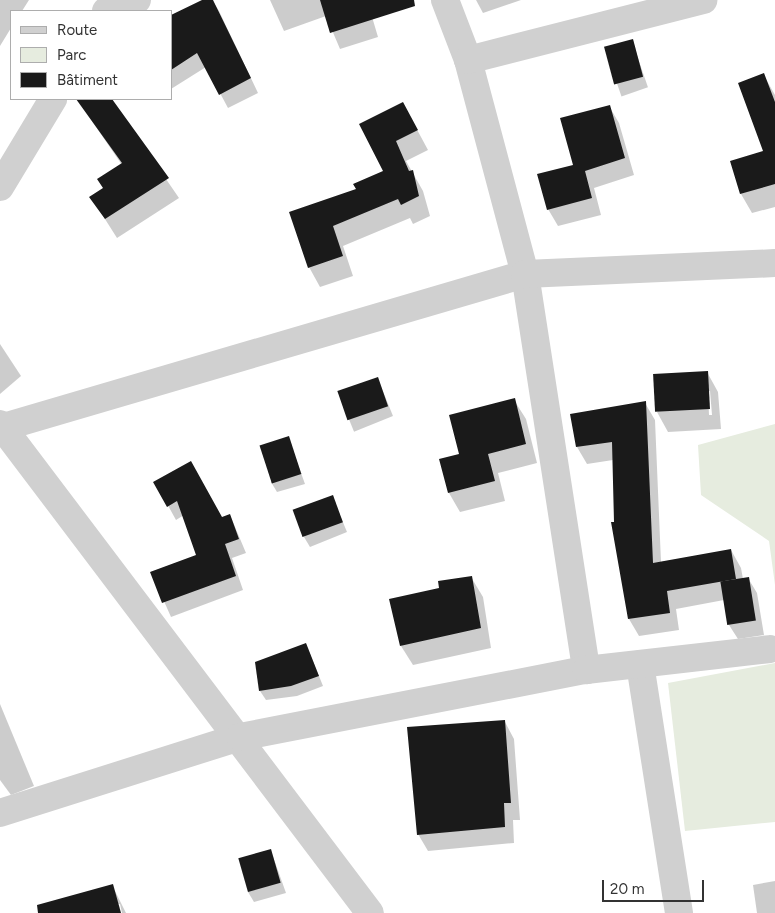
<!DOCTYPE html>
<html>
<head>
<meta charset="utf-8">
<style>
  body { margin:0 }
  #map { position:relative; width:775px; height:913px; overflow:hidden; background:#fff; font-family:Figtree,sans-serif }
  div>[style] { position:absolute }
  .green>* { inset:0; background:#e6ecdf }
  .shadow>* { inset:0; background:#0003; transform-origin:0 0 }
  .building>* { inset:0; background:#1a1a1a; transform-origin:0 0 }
  .minor>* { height:28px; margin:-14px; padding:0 14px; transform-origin:14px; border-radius:14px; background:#d0d0d0 }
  span { translate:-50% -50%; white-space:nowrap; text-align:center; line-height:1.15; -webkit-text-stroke:5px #fff; paint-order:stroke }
  .legend { position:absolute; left:10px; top:10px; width:162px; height:90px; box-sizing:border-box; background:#fff; border:1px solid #adadad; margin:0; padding:6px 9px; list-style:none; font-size:15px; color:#333 }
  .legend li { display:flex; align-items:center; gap:10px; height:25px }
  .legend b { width:25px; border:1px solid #adadad }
  .scale { position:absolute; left:602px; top:880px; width:102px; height:22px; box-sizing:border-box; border:2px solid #333; border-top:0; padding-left:6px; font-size:15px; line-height:18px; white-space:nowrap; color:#333; -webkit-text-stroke:4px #fff; paint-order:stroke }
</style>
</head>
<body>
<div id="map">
  <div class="green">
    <div style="clip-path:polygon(775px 424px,775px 585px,769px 541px,701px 495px,698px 445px)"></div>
    <div style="clip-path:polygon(775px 663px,775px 822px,685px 831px,668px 683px)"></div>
  </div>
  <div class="shadow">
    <div style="clip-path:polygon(0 0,29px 0,22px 11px,11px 11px,11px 28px,0 46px)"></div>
    <div style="clip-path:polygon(205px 0,212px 0,219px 11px,258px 93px,228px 108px,206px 67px,171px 89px,171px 16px)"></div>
    <div style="clip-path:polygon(270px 0,367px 0,378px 37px,340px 49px,326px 16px,284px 31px)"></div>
    <div style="clip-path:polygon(476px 0,521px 0,483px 13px)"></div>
    <div style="left:632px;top:41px;width:49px;height:28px;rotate:71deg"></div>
    <div style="clip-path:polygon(763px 74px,775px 95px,775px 207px,752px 213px,741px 194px,732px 162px,765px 152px)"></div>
    <div style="clip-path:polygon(77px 99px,111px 99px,179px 198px,117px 238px,91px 197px,104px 188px,122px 165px)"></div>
    <div style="clip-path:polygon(609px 106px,619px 123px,634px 175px,594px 188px,601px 215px,558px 226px,548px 209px)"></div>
    <div style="clip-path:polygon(414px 124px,428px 150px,406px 161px,423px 191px,430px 216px,413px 224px,410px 218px,343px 246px,353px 276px,320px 287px,309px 267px,291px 213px,357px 190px,385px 172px,361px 125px)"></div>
    <div style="clip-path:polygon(0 344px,21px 376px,0 394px)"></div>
    <div style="clip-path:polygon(evenodd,707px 372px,718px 392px,721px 429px,668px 432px,657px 412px,707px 372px,708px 391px,710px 391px,712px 415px,709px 415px,708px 391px)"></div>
    <div style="left:378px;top:379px;width:40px;height:42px;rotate:68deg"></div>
    <div style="clip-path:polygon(514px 400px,526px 419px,537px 463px,498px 473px,505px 501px,460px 512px,449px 493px,460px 454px)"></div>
    <div style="clip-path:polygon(645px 403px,655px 420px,661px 562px,731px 550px,741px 568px,743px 579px,748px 578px,757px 593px,764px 635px,738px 639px,729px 625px,724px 600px,676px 609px,679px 630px,639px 636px,629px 619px,613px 523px,616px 523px,613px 460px,587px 464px,577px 447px)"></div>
    <div style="clip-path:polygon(288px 437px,305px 484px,277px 492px,271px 482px)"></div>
    <div style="clip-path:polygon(155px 482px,221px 518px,230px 515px,246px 553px,232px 558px,243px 590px,171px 617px,151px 572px,198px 555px,184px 515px,176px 520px)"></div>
    <div style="clip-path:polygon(332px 496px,347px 532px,310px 547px,304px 537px)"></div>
    <div style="clip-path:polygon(471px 577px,483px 597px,491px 648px,413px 665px,401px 646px,440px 589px)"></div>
    <div style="clip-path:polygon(306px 644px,323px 686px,297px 696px,266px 700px,260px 691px)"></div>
    <div style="clip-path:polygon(0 704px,34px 786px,11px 795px,0 780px)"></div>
    <div style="clip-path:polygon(505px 722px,514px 739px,520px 820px,513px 820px,514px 843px,428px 851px,418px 834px)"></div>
    <div style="clip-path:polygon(271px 851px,286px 893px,254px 902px,248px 892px)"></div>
    <div style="clip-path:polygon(775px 881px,775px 913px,757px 913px,753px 885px)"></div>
    <div style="clip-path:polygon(112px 885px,126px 913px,122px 913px,120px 904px,117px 904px,120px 913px,73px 913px)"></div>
  </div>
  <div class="building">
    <div style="clip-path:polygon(202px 0,213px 0,251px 78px,219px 95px,197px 53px,171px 70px,171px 15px)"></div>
    <div style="clip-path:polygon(320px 0,414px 0,415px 6px,330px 33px)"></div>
    <div style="left:633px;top:39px;width:39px;height:30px;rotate:75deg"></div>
    <div style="clip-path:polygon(764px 73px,775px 102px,775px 184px,740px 194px,730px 161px,763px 151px,738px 83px)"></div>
    <div style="clip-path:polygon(76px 99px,112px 99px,169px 178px,105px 219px,89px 197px,103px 188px,97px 179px,122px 163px)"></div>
    <div style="clip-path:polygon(403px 102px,418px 130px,396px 141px,409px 171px,413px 170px,419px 196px,401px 205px,398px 199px,333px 226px,343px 256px,308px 268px,289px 212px,356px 189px,353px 184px,383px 171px,359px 124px)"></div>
    <div style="clip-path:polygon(610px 105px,625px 158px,585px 171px,592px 198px,547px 210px,537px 174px,573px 165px,560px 118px)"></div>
    <div style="left:708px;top:371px;width:38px;height:55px;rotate:87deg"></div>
    <div style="left:378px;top:377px;width:31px;height:43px;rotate:71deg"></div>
    <div style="clip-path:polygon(515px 398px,526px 444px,488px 454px,495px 481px,448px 493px,439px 459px,459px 454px,449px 415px)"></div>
    <div style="clip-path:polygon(646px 401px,653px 563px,731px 549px,736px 579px,667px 591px,670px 613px,628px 619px,611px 522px,614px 522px,612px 442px,576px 447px,570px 414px)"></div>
    <div style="left:289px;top:436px;width:40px;height:31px;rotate:72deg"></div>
    <div style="clip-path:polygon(191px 461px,222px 517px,230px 514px,239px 539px,225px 544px,236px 576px,162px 603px,150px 572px,196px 555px,177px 501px,167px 507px,153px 482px)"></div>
    <div style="left:333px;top:495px;width:29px;height:43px;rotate:70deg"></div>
    <div style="clip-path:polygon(472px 576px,481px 628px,400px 646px,389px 599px,439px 588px,438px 581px)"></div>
    <div style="left:749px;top:577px;width:44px;height:29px;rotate:81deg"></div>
    <div style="clip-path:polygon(306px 643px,319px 676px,291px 686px,259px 691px,255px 662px)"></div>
    <div style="clip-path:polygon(505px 720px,511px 803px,504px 803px,505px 827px,417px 835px,407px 727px)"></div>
    <div style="left:271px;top:849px;width:35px;height:34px;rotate:74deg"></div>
    <div style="clip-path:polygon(113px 884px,121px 913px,38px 913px,37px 905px)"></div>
  </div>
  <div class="minor">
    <div style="left:445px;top:0;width:64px;rotate:69deg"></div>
    <div style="left:468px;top:60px;width:221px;rotate:75.1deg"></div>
    <div style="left:525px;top:274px;width:401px;rotate:81.2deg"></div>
    <div style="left:106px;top:11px;width:33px;rotate:-20deg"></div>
    <div style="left:468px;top:60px;width:243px;rotate:-14.3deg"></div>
    <div style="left:0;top:187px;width:103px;rotate:-58.9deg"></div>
    <div style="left:0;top:424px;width:613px;rotate:52.89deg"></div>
    <div style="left:0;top:428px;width:547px;rotate:-16.35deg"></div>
    <div style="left:525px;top:274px;width:250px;rotate:-2.5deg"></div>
    <div style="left:640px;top:664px;width:252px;rotate:81.1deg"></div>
    <div style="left:0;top:813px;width:252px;rotate:-17.6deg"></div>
    <div style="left:240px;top:737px;width:352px;rotate:-11deg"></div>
    <div style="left:586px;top:670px;width:185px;rotate:-6.5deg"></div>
  </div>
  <ul class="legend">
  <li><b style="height:6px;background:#d0d0d0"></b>Route</li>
  <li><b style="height:14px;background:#e6ecdf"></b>Parc</li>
  <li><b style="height:14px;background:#1a1a1a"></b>Bâtiment</li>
  </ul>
  <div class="scale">20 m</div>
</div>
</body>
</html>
